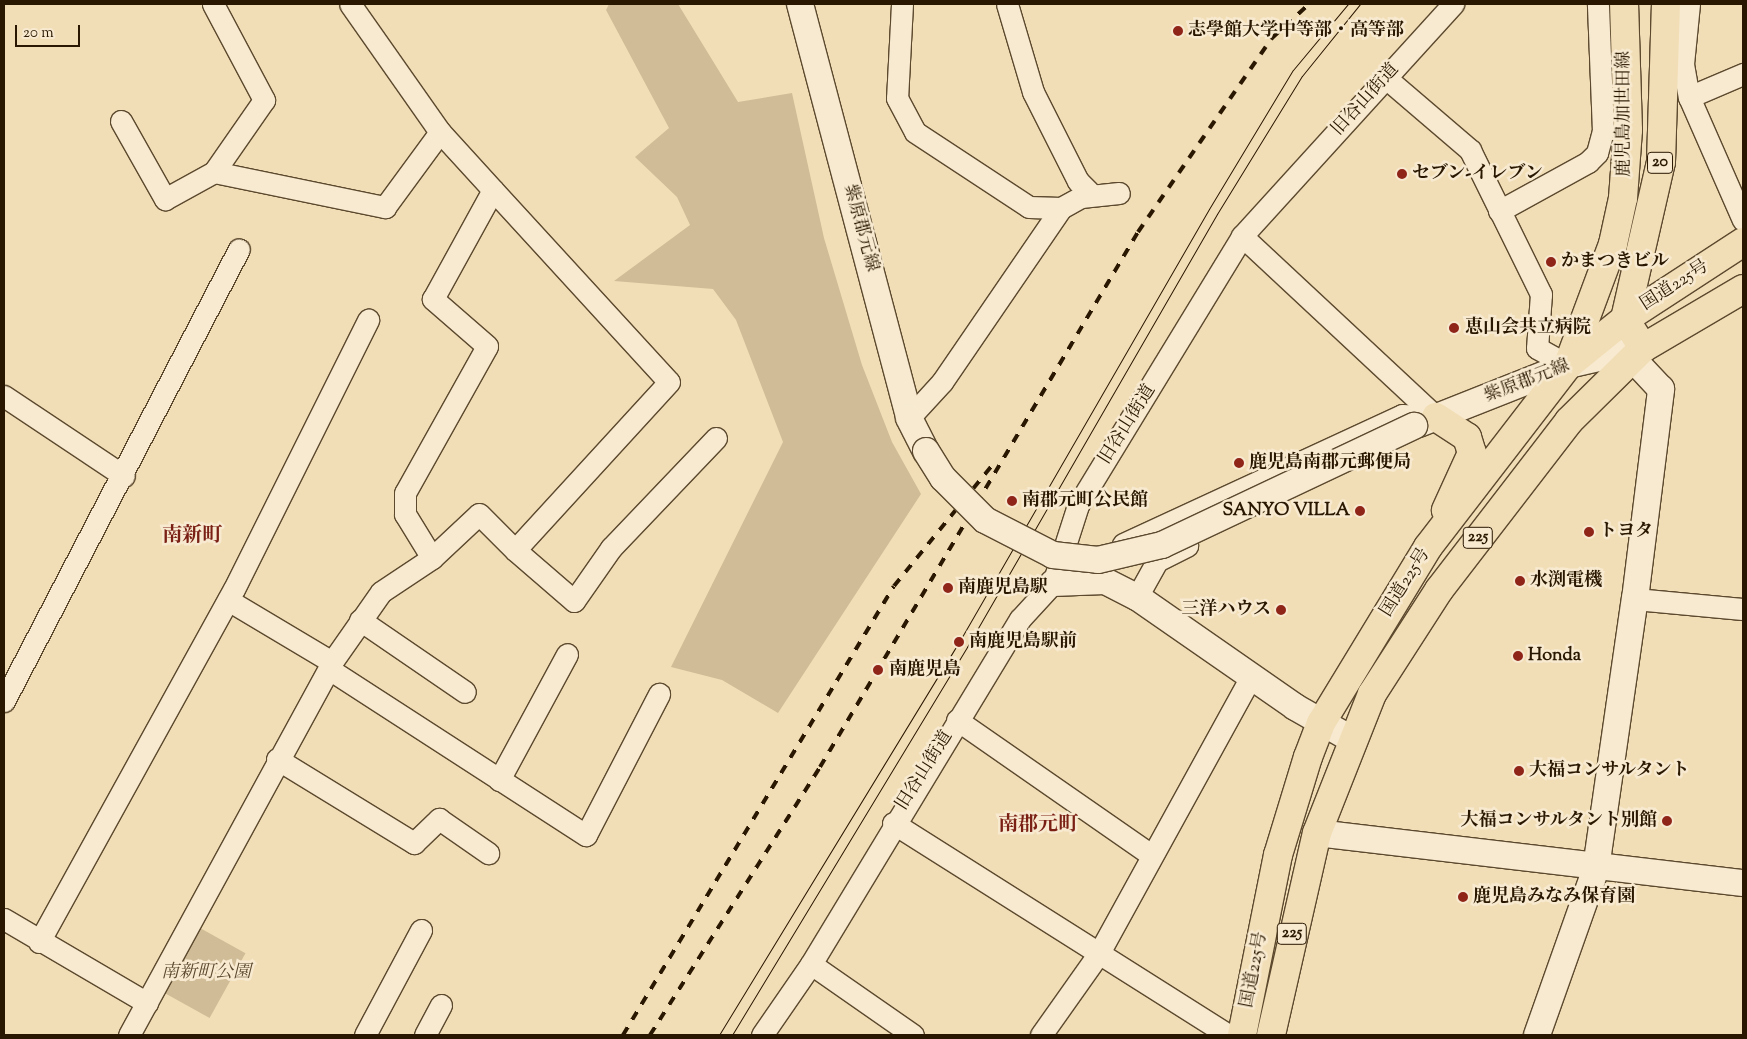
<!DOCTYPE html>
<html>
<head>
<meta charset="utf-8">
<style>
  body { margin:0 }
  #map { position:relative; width:1747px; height:1039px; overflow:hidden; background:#f2deb6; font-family:"Sorts Mill Goudy","Noto Serif JP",serif }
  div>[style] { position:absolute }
  .green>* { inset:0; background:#d0bc97; transform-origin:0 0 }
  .roads { filter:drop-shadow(1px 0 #5c492e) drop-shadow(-1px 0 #5c492e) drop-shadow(0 1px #5c492e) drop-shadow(0 -1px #5c492e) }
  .minor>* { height:21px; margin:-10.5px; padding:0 10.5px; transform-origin:10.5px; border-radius:10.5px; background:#f7ead0 }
  .tertiary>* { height:26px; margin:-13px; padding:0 13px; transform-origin:13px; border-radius:13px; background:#f7ead0 }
  .primary>* { height:28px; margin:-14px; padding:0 14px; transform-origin:14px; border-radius:14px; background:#f2deb6 }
  .trunk>* { height:28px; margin:-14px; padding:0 14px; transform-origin:14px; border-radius:14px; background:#f2deb6 }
  .tram>* { height:1px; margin:-0.5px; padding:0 0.5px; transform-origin:0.5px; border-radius:0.5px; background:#2a1701 }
  .rail>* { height:4px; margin-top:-2px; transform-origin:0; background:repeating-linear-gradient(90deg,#2a1701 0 9px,transparent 0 18px) }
  .bridges { filter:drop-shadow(1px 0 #5c492e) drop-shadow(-1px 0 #5c492e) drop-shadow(0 1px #5c492e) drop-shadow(0 -1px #5c492e) }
  .tertiary-bridge>* { height:26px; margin:-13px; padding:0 13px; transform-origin:13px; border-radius:13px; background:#f7ead0 }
  .dots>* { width:14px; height:14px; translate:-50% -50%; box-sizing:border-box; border:2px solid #f7ead0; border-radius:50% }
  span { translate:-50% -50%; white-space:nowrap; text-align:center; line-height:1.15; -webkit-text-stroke:5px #f7ead0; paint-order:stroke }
  .shield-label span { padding:1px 4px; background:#f7ead0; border:1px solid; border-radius:4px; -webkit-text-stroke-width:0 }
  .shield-label { font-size:16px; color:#2a1701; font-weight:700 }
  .poi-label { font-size:18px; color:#2a1701; font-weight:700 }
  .left { translate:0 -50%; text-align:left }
  .right { translate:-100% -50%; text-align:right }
  .street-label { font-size:18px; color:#2a1701 }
  .park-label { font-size:18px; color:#5c492e; font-style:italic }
  .quarter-label { font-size:20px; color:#7a1f14; font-weight:700 }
  .frame { position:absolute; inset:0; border:5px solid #2a1701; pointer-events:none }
  .scale { position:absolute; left:15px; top:25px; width:65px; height:22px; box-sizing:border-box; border:2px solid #2a1701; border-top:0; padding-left:6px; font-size:15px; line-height:18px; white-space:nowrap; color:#2a1701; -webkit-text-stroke:4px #f7ead0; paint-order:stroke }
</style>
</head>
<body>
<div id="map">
  <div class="green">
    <div style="clip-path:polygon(609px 4px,678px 4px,738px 102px,792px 93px,824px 238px,862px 365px,892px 442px,921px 494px,778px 713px,722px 680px,671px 667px,783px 442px,736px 320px,713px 289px,614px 281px,690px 225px,677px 197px,635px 157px,669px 128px,606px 10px)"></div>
    <div style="left:200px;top:928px;width:52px;height:74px;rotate:29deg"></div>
  </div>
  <div class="roads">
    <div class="minor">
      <div style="left:213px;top:4px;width:109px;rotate:62deg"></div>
      <div style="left:264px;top:100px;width:88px;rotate:124.8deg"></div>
      <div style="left:214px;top:172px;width:175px;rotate:11.6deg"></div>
      <div style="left:385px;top:207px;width:93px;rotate:-53.7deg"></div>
      <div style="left:902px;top:4px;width:94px;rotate:93deg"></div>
      <div style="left:897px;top:98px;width:38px;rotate:62deg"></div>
      <div style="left:915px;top:132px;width:136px;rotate:33.3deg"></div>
      <div style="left:1029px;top:207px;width:32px;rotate:2deg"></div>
      <div style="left:1061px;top:208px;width:23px;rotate:-29deg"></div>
      <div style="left:1081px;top:197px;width:38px;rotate:-6deg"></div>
      <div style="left:1007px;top:4px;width:92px;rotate:73.5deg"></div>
      <div style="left:1033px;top:92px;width:100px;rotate:63.2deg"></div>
      <div style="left:1078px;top:181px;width:20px;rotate:45deg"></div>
      <div style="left:1689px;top:4px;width:60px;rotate:95.7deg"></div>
      <div style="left:1683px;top:64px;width:34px;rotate:80deg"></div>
      <div style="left:1689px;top:97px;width:134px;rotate:66.3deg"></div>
      <div style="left:1386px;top:78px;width:111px;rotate:40.6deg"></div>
      <div style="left:1470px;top:150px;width:161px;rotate:63.8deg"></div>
      <div style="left:1541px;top:294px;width:54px;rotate:94.2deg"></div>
      <div style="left:1537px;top:348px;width:35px;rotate:29deg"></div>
      <div style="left:1689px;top:97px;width:59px;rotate:-23.1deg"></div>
      <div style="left:121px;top:121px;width:90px;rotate:60.6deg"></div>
      <div style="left:165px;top:199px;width:56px;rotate:-28.9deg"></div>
      <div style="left:493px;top:190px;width:260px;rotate:47.5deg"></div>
      <div style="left:669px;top:382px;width:228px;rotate:132.5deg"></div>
      <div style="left:515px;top:550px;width:78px;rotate:40.8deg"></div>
      <div style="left:574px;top:601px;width:65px;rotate:-55.1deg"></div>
      <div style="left:611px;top:548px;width:152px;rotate:-46.3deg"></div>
      <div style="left:1499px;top:211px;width:102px;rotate:-28.8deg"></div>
      <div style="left:1588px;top:162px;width:13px;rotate:-45deg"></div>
      <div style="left:1597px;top:153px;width:23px;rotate:-75deg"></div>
      <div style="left:1603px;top:131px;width:127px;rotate:-92.3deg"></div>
      <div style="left:1242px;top:236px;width:265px;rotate:43deg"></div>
      <div style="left:4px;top:396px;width:144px;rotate:33.7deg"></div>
      <div style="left:909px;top:418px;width:49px;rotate:-47.5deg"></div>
      <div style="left:942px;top:382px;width:211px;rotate:-55.6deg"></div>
      <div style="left:1123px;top:544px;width:307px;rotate:-24.8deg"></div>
      <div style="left:1402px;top:415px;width:34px;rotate:3deg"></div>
      <div style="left:432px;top:558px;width:64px;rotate:-43.1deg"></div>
      <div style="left:479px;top:514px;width:51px;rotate:45deg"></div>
      <div style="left:1137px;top:597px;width:41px;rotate:-60.9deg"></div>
      <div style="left:1157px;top:561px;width:34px;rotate:-27deg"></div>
      <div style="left:1635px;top:599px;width:108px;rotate:5.3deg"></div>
      <div style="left:228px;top:600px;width:121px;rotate:30.8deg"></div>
      <div style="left:360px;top:620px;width:127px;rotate:34.4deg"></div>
      <div style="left:329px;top:669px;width:306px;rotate:32.9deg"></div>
      <div style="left:586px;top:835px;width:159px;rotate:-62.6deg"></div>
      <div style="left:4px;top:701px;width:509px;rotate:-62.53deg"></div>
      <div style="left:957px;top:720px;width:235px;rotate:34.8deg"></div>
      <div style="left:277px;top:759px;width:161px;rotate:31.5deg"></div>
      <div style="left:414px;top:843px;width:35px;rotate:-44deg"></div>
      <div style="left:439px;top:819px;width:60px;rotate:34.8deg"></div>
      <div style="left:499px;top:780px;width:143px;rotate:-61.6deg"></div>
      <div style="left:893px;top:823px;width:396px;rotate:32.3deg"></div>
      <div style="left:4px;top:919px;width:166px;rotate:30.4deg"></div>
      <div style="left:39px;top:942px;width:403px;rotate:-61.1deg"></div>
      <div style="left:234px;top:589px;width:301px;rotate:-63.5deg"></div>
      <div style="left:811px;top:964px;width:124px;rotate:34.8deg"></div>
      <div style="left:129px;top:1035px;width:425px;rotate:-61.4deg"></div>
      <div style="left:332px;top:662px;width:85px;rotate:-55deg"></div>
      <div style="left:381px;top:592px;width:61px;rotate:-33.7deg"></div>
      <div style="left:432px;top:558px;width:52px;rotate:-121.5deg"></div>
      <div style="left:405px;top:514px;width:21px;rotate:-90deg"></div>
      <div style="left:405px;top:493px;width:168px;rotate:-60.8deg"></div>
      <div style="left:487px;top:346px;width:72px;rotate:-139deg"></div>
      <div style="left:433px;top:299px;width:124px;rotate:-61.2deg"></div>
      <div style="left:493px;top:190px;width:79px;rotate:-132.4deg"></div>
      <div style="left:440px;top:132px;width:156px;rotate:-125.1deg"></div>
      <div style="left:365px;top:1035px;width:119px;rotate:-61.9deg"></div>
      <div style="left:425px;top:1035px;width:34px;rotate:-62deg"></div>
      <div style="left:762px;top:1035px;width:86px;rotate:-55.4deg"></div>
      <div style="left:811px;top:964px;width:403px;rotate:-58.8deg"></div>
      <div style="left:1020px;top:619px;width:49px;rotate:-47.5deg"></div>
      <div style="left:1053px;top:583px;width:82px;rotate:-72.2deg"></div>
      <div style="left:1078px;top:505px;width:315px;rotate:-58.6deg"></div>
      <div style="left:1242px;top:236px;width:314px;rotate:-47.7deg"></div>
      <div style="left:1041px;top:1035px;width:100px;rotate:-54.7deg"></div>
      <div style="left:1099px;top:953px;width:315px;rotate:-61.2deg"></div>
    </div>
    <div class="tertiary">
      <div style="left:800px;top:4px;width:428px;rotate:75.2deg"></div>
      <div style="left:909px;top:418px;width:37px;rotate:63deg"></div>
      <div style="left:1419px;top:424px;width:160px;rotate:-21.6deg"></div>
      <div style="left:1568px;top:365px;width:77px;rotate:-12.8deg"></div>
      <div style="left:1053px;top:583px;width:52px;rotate:-2.2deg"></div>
      <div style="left:1105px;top:581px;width:36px;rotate:27deg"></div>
      <div style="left:1137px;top:597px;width:193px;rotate:34.8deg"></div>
      <div style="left:1295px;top:707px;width:64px;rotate:29.7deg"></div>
      <div style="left:1317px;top:833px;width:429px;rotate:6.7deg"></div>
      <div style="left:1537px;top:1035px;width:177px;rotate:-70.5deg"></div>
      <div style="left:1596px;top:868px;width:272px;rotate:-81.8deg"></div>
      <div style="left:1635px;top:599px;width:212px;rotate:-82.9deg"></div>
      <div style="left:1661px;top:389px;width:42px;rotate:-133.1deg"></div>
    </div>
    <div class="primary">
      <div style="left:1643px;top:348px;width:34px;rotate:-122deg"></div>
      <div style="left:1625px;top:319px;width:161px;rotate:-77.1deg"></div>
      <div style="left:1661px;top:162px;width:158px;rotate:-88.2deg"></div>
      <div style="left:1568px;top:365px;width:129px;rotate:-69.6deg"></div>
      <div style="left:1613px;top:244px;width:47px;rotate:-77.7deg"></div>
      <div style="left:1623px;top:198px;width:68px;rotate:-85.8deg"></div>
      <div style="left:1628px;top:130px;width:126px;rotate:-91.8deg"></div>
    </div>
    <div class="trunk">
      <div style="left:1436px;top:417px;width:37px;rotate:33deg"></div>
      <div style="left:1467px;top:437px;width:17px;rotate:73deg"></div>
      <div style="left:1472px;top:453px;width:63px;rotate:114.5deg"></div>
      <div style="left:1242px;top:1035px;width:184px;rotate:-78.7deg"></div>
      <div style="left:1278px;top:855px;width:102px;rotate:-73deg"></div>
      <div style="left:1308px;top:757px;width:36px;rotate:-69deg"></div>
      <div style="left:1321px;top:723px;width:206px;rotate:-58.7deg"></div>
      <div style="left:1428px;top:547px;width:230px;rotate:-52.4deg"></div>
      <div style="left:1568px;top:365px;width:73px;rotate:-38.9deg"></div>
      <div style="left:1625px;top:319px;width:141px;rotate:-33.1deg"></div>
      <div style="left:1271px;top:1035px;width:207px;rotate:-77.2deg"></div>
      <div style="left:1317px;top:833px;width:149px;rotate:-68.4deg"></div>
      <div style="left:1372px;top:694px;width:124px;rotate:-57.2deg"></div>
      <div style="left:1439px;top:590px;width:213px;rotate:-52.4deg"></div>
      <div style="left:1569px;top:421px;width:104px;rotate:-44.6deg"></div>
      <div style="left:1643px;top:348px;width:116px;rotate:-30.5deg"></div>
    </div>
  </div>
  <div class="tram">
    <div style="left:719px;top:1035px;width:460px;rotate:-58.6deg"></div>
    <div style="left:959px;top:642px;width:500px;rotate:-60deg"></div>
    <div style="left:1209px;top:209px;width:162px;rotate:-58.9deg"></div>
    <div style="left:1293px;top:70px;width:86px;rotate:-50.2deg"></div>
    <div style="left:732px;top:1035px;width:454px;rotate:-58.8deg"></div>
    <div style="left:967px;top:647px;width:500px;rotate:-60deg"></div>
    <div style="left:1217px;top:214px;width:162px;rotate:-58.4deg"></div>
    <div style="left:1302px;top:76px;width:92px;rotate:-51.1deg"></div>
  </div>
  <div class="rail">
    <div style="left:623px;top:1035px;width:524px;rotate:-58.89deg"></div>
    <div style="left:894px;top:586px;width:157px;rotate:-50.9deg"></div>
    <div style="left:650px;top:1035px;width:317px;rotate:-57.6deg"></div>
    <div style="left:820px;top:767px;width:622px;rotate:-59.27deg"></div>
    <div style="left:1138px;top:232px;width:236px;rotate:-55.4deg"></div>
    <div style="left:1272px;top:38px;width:50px;rotate:-42.6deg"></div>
  </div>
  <div class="bridges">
    <div class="tertiary-bridge">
      <div style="left:926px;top:451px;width:32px;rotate:58deg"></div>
      <div style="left:943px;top:478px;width:59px;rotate:45deg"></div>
      <div style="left:985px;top:520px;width:76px;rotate:27.2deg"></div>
      <div style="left:1053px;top:555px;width:45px;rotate:6.3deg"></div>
      <div style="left:1098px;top:560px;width:66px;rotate:-13.2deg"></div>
      <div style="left:1162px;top:545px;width:279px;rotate:-25.3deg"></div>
    </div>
  </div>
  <div class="dots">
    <div style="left:1178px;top:31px;background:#8f2418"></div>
    <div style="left:1402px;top:174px;background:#8f2418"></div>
    <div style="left:1551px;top:262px;background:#8f2418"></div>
    <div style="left:1454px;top:328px;background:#8f2418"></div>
    <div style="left:1239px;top:463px;background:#8f2418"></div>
    <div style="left:1012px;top:501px;background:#8f2418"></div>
    <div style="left:1360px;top:511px;background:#8f2418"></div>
    <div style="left:1589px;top:532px;background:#8f2418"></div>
    <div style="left:1520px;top:581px;background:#8f2418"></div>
    <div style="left:948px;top:588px;background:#8f2418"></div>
    <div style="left:1281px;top:610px;background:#8f2418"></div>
    <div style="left:959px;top:642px;background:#8f2418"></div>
    <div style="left:1518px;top:656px;background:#8f2418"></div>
    <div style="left:878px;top:670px;background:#8f2418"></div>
    <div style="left:1519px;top:771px;background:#8f2418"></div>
    <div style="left:1667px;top:821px;background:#8f2418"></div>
    <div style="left:1463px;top:897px;background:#8f2418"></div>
  </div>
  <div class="shield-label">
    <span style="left:1660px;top:163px">20</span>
    <span style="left:1478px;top:538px">225</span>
    <span style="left:1292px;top:934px">225</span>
  </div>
  <div class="poi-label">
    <span class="left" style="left:1188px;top:31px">志學館大学中等部・高等部</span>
    <span class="left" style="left:1412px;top:174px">セブン-イレブン</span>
    <span class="left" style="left:1561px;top:262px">かまつきビル</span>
    <span class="left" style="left:1465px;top:328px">恵山会共立病院</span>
    <span class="left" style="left:1249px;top:463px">鹿児島南郡元郵便局</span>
    <span class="left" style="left:1022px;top:501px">南郡元町公民館</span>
    <span class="right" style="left:1350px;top:511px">SANYO VILLA</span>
    <span class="left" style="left:1599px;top:532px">トヨタ</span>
    <span class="left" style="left:1530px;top:581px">水渕電機</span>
    <span class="left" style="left:958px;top:588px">南鹿児島駅</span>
    <span class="right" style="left:1271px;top:610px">三洋ハウス</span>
    <span class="left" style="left:969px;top:642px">南鹿児島駅前</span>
    <span class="left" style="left:1528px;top:656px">Honda</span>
    <span class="left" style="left:889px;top:670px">南鹿児島</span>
    <span class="left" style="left:1529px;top:771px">大福コンサルタント</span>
    <span class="right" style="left:1657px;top:821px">大福コンサルタント別館</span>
    <span class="left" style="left:1473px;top:897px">鹿児島みなみ保育園</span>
  </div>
  <div class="street-label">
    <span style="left:1366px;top:100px;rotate:-48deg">旧谷山街道</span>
    <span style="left:1625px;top:114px;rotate:-90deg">鹿児島加世田線</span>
    <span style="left:860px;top:228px;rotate:75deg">紫原郡元線</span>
    <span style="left:1675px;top:286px;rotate:-33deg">国道225号</span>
    <span style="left:1527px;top:382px;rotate:-21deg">紫原郡元線</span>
    <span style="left:1128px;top:425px;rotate:-58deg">旧谷山街道</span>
    <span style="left:1406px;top:583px;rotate:-58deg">国道225号</span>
    <span style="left:925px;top:771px;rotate:-58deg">旧谷山街道</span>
    <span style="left:1255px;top:970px;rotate:-79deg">国道225号</span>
  </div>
  <div class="park-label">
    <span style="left:206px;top:973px">南新町公園</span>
  </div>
  <div class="quarter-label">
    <span style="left:192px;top:536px">南新町</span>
    <span style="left:1038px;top:825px">南郡元町</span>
  </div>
  <div class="frame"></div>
  <div class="scale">20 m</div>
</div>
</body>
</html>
